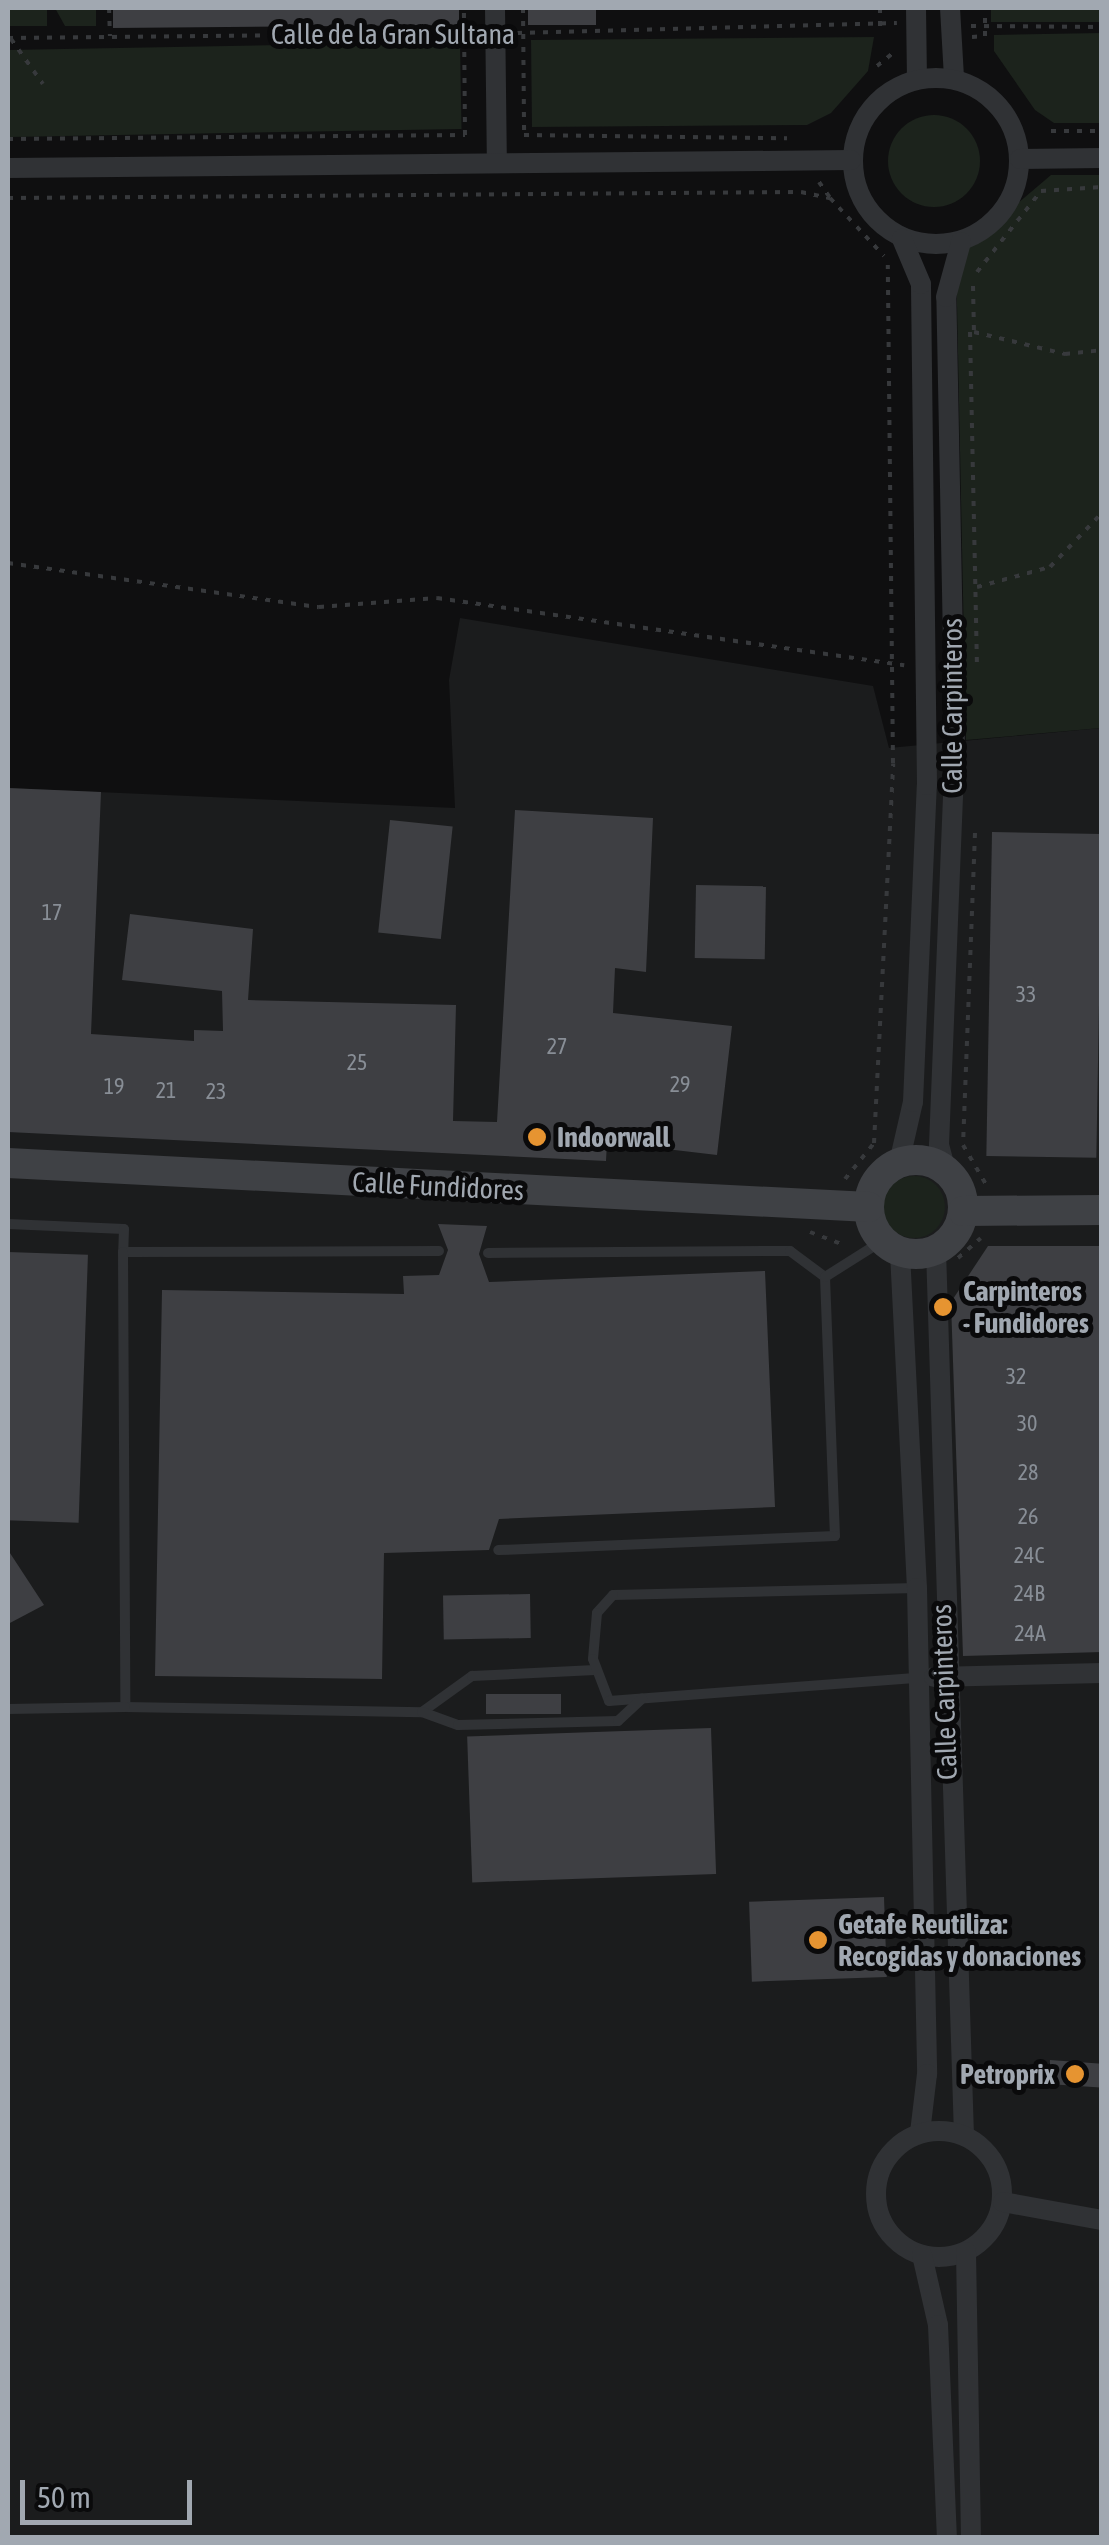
<!DOCTYPE html>
<html>
<head>
<meta charset="utf-8">
<style>
  body { margin:0 }
  #map { position:relative; width:1109px; height:2545px; overflow:hidden; background:#0f0f10; font-family:"Asap Condensed",sans-serif }
  div>[style] { position:absolute }
  .built>* { inset:0; background:#1b1c1d }
  .green>* { inset:0; background:#1c231c; transform-origin:0 0 }
  .round { border-radius:50% }
  .building>* { inset:0; background:#3e3f43; transform-origin:0 0 }
  .path>* { height:4px; margin-top:-2px; transform-origin:0; background:repeating-linear-gradient(90deg,#37393c 0 5px,transparent 0 13px) }
  .lane>* { height:10px; margin:-5px; padding:0 5px; transform-origin:5px; border-radius:5px; background:#303235 }
  .street>* { height:20px; margin:-10px; padding:0 10px; transform-origin:10px; border-radius:10px; background:#303235 }
  .street>.ring { margin:-10px; padding:0; box-sizing:content-box; background:none; border:20px solid #303235; border-radius:50% }
  .secondary>* { height:30px; margin:-15px; padding:0 15px; transform-origin:15px; border-radius:15px; background:#3f4145 }
  .secondary>.ring { margin:-15px; padding:0; box-sizing:content-box; background:none; border:30px solid #3f4145; border-radius:50% }
  .dots>* { width:28px; height:28px; translate:-50% -50%; box-sizing:border-box; border:5px solid #0a0a0b; border-radius:50% }
  span { translate:-50% -50%; white-space:nowrap; text-align:center; line-height:1.15; -webkit-text-stroke:10px #0a0a0b; paint-order:stroke }
  .number-label { font-size:22px; color:#888e96 }
  .number-label span { -webkit-text-stroke-width:0 }
  .street-label { font-size:28px; color:#a1a8b1 }
  .poi-label { font-size:28px; color:#a1a8b1; font-weight:700 }
  .left { translate:0 -50%; text-align:left }
  .right { translate:-100% -50%; text-align:right }
  .frame { position:absolute; inset:0; border:10px solid #a1a8b1; pointer-events:none }
  .scale { position:absolute; left:20px; top:2480px; width:172px; height:45px; box-sizing:border-box; border:5px solid #a1a8b1; border-top:0; padding-left:12px; font-size:30px; line-height:35px; white-space:nowrap; color:#a1a8b1; -webkit-text-stroke:8px #0a0a0b; paint-order:stroke }
</style>
</head>
<body>
<div id="map">
  <div class="built">
    <div style="clip-path:polygon(460px 618px,873px 686px,889px 748px,1101px 728px,1101px 2537px,8px 2538px,8px 788px,455px 808px,449px 680px)"></div>
  </div>
  <div class="green">
    <div style="left:8px;top:8px;width:39px;height:18px"></div>
    <div style="clip-path:polygon(55px 8px,96px 8px,96px 26px,65px 26px)"></div>
    <div style="left:991px;top:8px;width:110px;height:14px"></div>
    <div style="clip-path:polygon(1101px 33px,1101px 123px,1054px 123px,1035px 110px,994px 51px,994px 35px)"></div>
    <div style="clip-path:polygon(874px 37px,868px 71px,831px 113px,807px 125px,532px 127px,531px 40px)"></div>
    <div style="left:460px;top:42px;width:87px;height:452px;rotate:89deg"></div>
    <div class="round" style="left:888px;top:115px;width:92px;height:92px"></div>
    <div style="clip-path:polygon(1051px 175px,1101px 175px,1101px 728px,966px 740px,956px 256px)"></div>
    <div class="round" style="left:883px;top:1176px;width:62px;height:62px"></div>
  </div>
  <div class="building">
    <div style="clip-path:polygon(113px 8px,459px 8px,459px 25px,113px 28px)"></div>
    <div style="left:528px;top:8px;width:68px;height:17px"></div>
    <div style="clip-path:polygon(8px 788px,101px 792px,91px 1034px,194px 1041px,194px 1030px,223px 1031px,222px 991px,122px 980px,130px 914px,253px 929px,248px 1000px,456px 1005px,453px 1121px,497px 1122px,515px 810px,653px 818px,646px 972px,615px 968px,613px 1013px,732px 1026px,717px 1155px,607px 1142px,606px 1161px,8px 1132px)"></div>
    <div style="left:390px;top:820px;width:63px;height:113px;rotate:6deg"></div>
    <div style="left:992px;top:832px;width:110px;height:324px;rotate:1deg"></div>
    <div style="left:696px;top:885px;width:70px;height:73px;rotate:1deg"></div>
    <div style="clip-path:polygon(438px 1224px,487px 1226px,479px 1254px,489px 1282px,765px 1271px,775px 1507px,499px 1519px,489px 1550px,384px 1553px,382px 1679px,155px 1676px,162px 1290px,404px 1294px,403px 1276px,439px 1275px,448px 1250px)"></div>
    <div style="clip-path:polygon(988px 1246px,1102px 1246px,1102px 1652px,963px 1656px,951px 1302px)"></div>
    <div style="left:8px;top:1252px;width:80px;height:268px;rotate:2deg"></div>
    <div style="clip-path:polygon(8px 1550px,44px 1605px,8px 1624px)"></div>
    <div style="left:530px;top:1594px;width:44px;height:87px;rotate:89deg"></div>
    <div style="left:561px;top:1694px;width:20px;height:75px;rotate:90deg"></div>
    <div style="left:711px;top:1728px;width:146px;height:244px;rotate:88deg"></div>
    <div style="left:884px;top:1897px;width:80px;height:135px;rotate:88deg"></div>
    <div style="left:1050px;top:2060px;width:52px;height:24px;rotate:4deg"></div>
  </div>
  <div class="path">
    <div style="left:109px;top:8px;width:28px;rotate:88deg"></div>
    <div style="left:523px;top:8px;width:127px;rotate:89.5deg"></div>
    <div style="left:524px;top:135px;width:263px;rotate:0.7deg"></div>
    <div style="left:880px;top:8px;width:21px;rotate:90deg"></div>
    <div style="left:971px;top:26px;width:131px;rotate:0.4deg"></div>
    <div style="left:517px;top:33px;width:380px;rotate:-1.5deg"></div>
    <div style="left:972px;top:37px;width:13px;rotate:-4deg"></div>
    <div style="left:985px;top:36px;width:28px;rotate:-90deg"></div>
    <div style="left:8px;top:38px;width:465px;rotate:-0.6deg"></div>
    <div style="left:11px;top:39px;width:55px;rotate:54.6deg"></div>
    <div style="left:877px;top:66px;width:22px;rotate:-39deg"></div>
    <div style="left:1051px;top:131px;width:51px"></div>
    <div style="left:8px;top:139px;width:457px;rotate:-0.5deg"></div>
    <div style="left:465px;top:135px;width:127px;rotate:-90.5deg"></div>
    <div style="left:819px;top:182px;width:19px;rotate:55deg"></div>
    <div style="left:8px;top:198px;width:793px;rotate:-0.43deg"></div>
    <div style="left:801px;top:192px;width:30px;rotate:12deg"></div>
    <div style="left:830px;top:198px;width:79px;rotate:47deg"></div>
    <div style="left:977px;top:272px;width:103px;rotate:-51.7deg"></div>
    <div style="left:1041px;top:191px;width:61px;rotate:-3.8deg"></div>
    <div style="left:973px;top:286px;width:46px;rotate:88.8deg"></div>
    <div style="left:974px;top:332px;width:94px;rotate:13.6deg"></div>
    <div style="left:1065px;top:354px;width:37px;rotate:-6deg"></div>
    <div style="left:970px;top:332px;width:332px;rotate:88.8deg"></div>
    <div style="left:8px;top:563px;width:314px;rotate:8.1deg"></div>
    <div style="left:319px;top:607px;width:118px;rotate:-4.4deg"></div>
    <div style="left:437px;top:598px;width:472px;rotate:8.2deg"></div>
    <div style="left:977px;top:587px;width:76px;rotate:-15.3deg"></div>
    <div style="left:1050px;top:567px;width:75px;rotate:-46.1deg"></div>
    <div style="left:975px;top:833px;width:312px;rotate:92.2deg"></div>
    <div style="left:963px;top:1145px;width:48px;rotate:59.7deg"></div>
    <div style="left:845px;top:1179px;width:46px;rotate:-51.1deg"></div>
    <div style="left:874px;top:1143px;width:380px;rotate:-87.1deg"></div>
    <div style="left:893px;top:763px;width:498px;rotate:-90.6deg"></div>
    <div style="left:810px;top:1232px;width:36px;rotate:21deg"></div>
    <div style="left:958px;top:1258px;width:30px;rotate:-41deg"></div>
  </div>
  <div class="lane">
    <div style="left:8px;top:1224px;width:116px;rotate:2.5deg"></div>
    <div style="left:124px;top:1229px;width:23px;rotate:92deg"></div>
    <div style="left:439px;top:1251px;width:316px;rotate:179.8deg"></div>
    <div style="left:123px;top:1252px;width:455px;rotate:89.7deg"></div>
    <div style="left:125px;top:1707px;width:297px;rotate:1deg"></div>
    <div style="left:422px;top:1712px;width:62px;rotate:-35.8deg"></div>
    <div style="left:472px;top:1676px;width:123px;rotate:-2.8deg"></div>
    <div style="left:488px;top:1253px;width:302px;rotate:-0.4deg"></div>
    <div style="left:790px;top:1251px;width:44px;rotate:36.6deg"></div>
    <div style="left:825px;top:1277px;width:259px;rotate:87.8deg"></div>
    <div style="left:835px;top:1536px;width:337px;rotate:177.6deg"></div>
    <div style="left:825px;top:1277px;width:67px;rotate:-32.3deg"></div>
    <div style="left:917px;top:1588px;width:304px;rotate:178.7deg"></div>
    <div style="left:613px;top:1595px;width:24px;rotate:132deg"></div>
    <div style="left:597px;top:1613px;width:46px;rotate:95deg"></div>
    <div style="left:593px;top:1659px;width:45px;rotate:69.1deg"></div>
    <div style="left:609px;top:1701px;width:310px;rotate:-4.3deg"></div>
    <div style="left:8px;top:1709px;width:117px;rotate:-1deg"></div>
    <div style="left:422px;top:1712px;width:38px;rotate:20deg"></div>
    <div style="left:458px;top:1725px;width:160px;rotate:-1.4deg"></div>
    <div style="left:618px;top:1721px;width:33px;rotate:-43deg"></div>
  </div>
  <div class="street">
    <div style="left:495px;top:8px;width:155px;rotate:89.3deg"></div>
    <div style="left:916px;top:8px;width:71px;rotate:89.2deg"></div>
    <div style="left:950px;top:8px;width:70px;rotate:86.7deg"></div>
    <div class="ring" style="left:853px;top:78px;width:146px;height:146px"></div>
    <div style="left:1020px;top:159px;width:82px;rotate:-0.7deg"></div>
    <div style="left:8px;top:168px;width:843px;rotate:-0.54deg"></div>
    <div style="left:899px;top:1163px;width:63px;rotate:-77.1deg"></div>
    <div style="left:913px;top:1102px;width:317px;rotate:-87.5deg"></div>
    <div style="left:927px;top:785px;width:501px;rotate:-90.69deg"></div>
    <div style="left:921px;top:284px;width:49px;rotate:-112.9deg"></div>
    <div style="left:946px;top:1171px;width:27px;rotate:-105deg"></div>
    <div style="left:939px;top:1145px;width:398px;rotate:-87.7deg"></div>
    <div style="left:955px;top:747px;width:450px;rotate:-91.1deg"></div>
    <div style="left:946px;top:297px;width:57px;rotate:-74.7deg"></div>
    <div style="left:936px;top:1250px;width:884px;rotate:88.19deg"></div>
    <div style="left:900px;top:1253px;width:335px;rotate:87.1deg"></div>
    <div style="left:917px;top:1588px;width:486px;rotate:88.8deg"></div>
    <div style="left:927px;top:2074px;width:59px;rotate:96.8deg"></div>
    <div style="left:934px;top:1677px;width:168px;rotate:-1.4deg"></div>
    <div class="ring" style="left:876px;top:2131px;width:106px;height:106px"></div>
    <div style="left:1003px;top:2202px;width:101px;rotate:10.3deg"></div>
    <div style="left:966px;top:2252px;width:286px;rotate:89deg"></div>
    <div style="left:922px;top:2255px;width:72px;rotate:77.1deg"></div>
    <div style="left:938px;top:2325px;width:213px;rotate:87.6deg"></div>
  </div>
  <div class="secondary">
    <div class="ring" style="left:869px;top:1160px;width:64px;height:64px"></div>
    <div style="left:8px;top:1163px;width:862px;rotate:2.93deg"></div>
    <div style="left:963px;top:1211px;width:139px;rotate:-0.4deg"></div>
  </div>
  <div class="dots">
    <div style="left:537px;top:1137px;background:#e69431"></div>
    <div style="left:943px;top:1307px;background:#e69431"></div>
    <div style="left:818px;top:1940px;background:#e69431"></div>
    <div style="left:1075px;top:2074px;background:#e69431"></div>
  </div>
  <div class="number-label">
    <span style="left:52px;top:913px">17</span>
    <span style="left:1026px;top:995px">33</span>
    <span style="left:557px;top:1047px">27</span>
    <span style="left:357px;top:1063px">25</span>
    <span style="left:680px;top:1085px">29</span>
    <span style="left:114px;top:1087px">19</span>
    <span style="left:166px;top:1091px">21</span>
    <span style="left:216px;top:1092px">23</span>
    <span style="left:1016px;top:1377px">32</span>
    <span style="left:1027px;top:1424px">30</span>
    <span style="left:1028px;top:1473px">28</span>
    <span style="left:1028px;top:1517px">26</span>
    <span style="left:1029px;top:1556px">24C</span>
    <span style="left:1029px;top:1594px">24B</span>
    <span style="left:1030px;top:1634px">24A</span>
  </div>
  <div class="street-label">
    <span style="left:393px;top:34px">Calle de la Gran Sultana</span>
    <span style="left:952px;top:706px;rotate:-90deg">Calle Carpinteros</span>
    <span style="left:438px;top:1186px;rotate:3deg">Calle Fundidores</span>
    <span style="left:944px;top:1692px;rotate:-92deg">Calle Carpinteros</span>
  </div>
  <div class="poi-label">
    <span class="left" style="left:557px;top:1137px">Indoorwall</span>
    <span class="left" style="left:963px;top:1307px">Carpinteros<br>- Fundidores</span>
    <span class="left" style="left:838px;top:1940px">Getafe Reutiliza:<br>Recogidas y donaciones</span>
    <span class="right" style="left:1055px;top:2074px">Petroprix</span>
  </div>
  <div class="frame"></div>
  <div class="scale">50 m</div>
</div>
</body>
</html>
